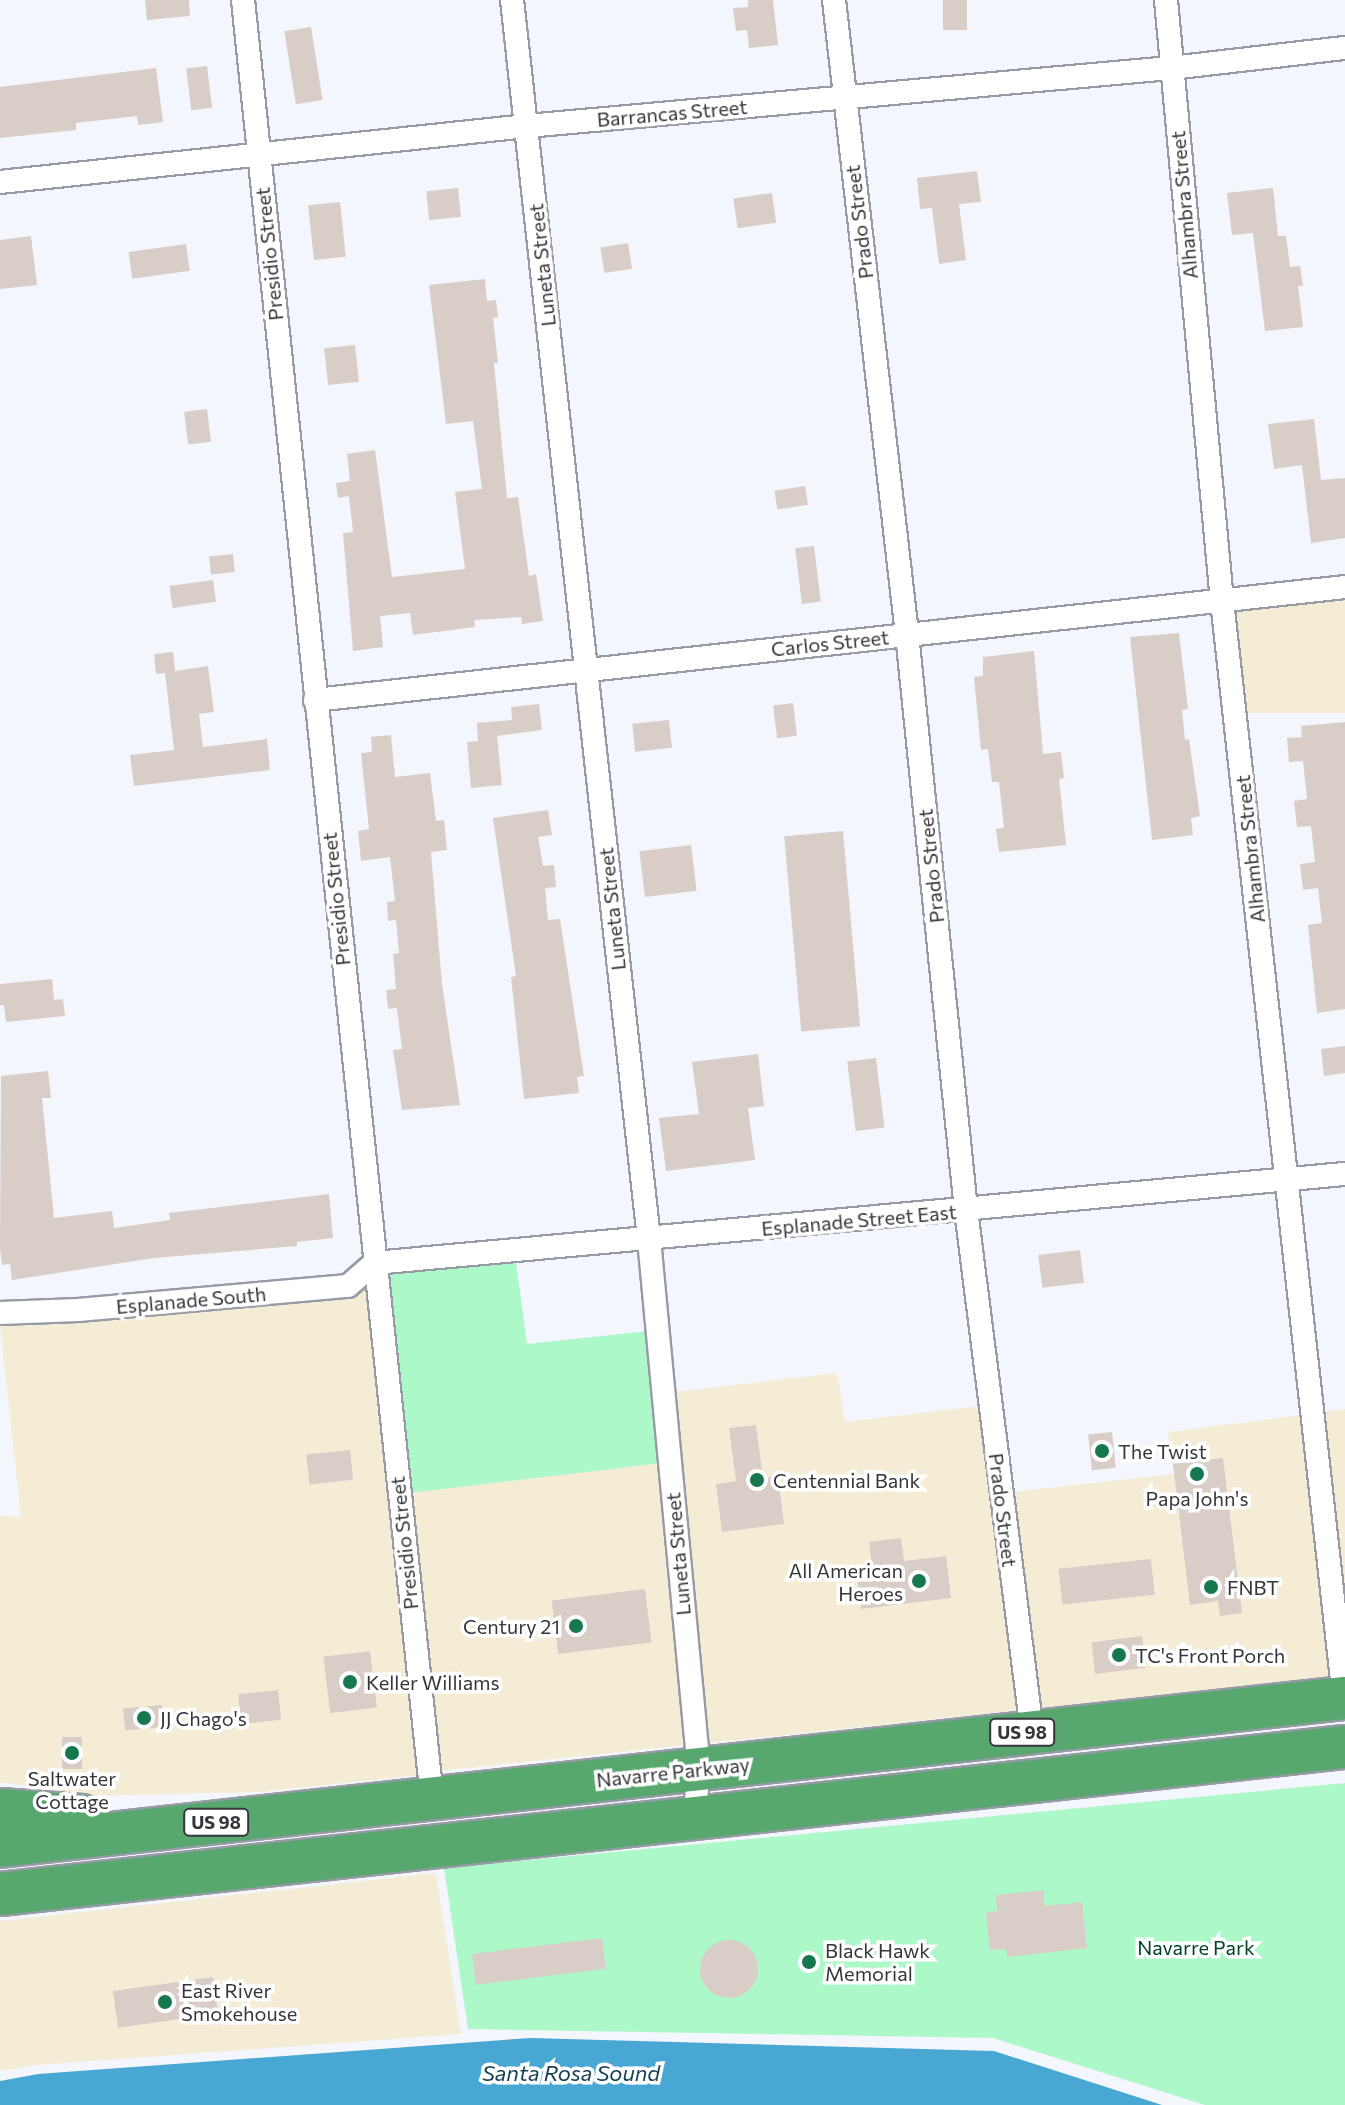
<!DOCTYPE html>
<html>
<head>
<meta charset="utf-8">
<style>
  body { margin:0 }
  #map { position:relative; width:1345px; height:2105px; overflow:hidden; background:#f3f6fd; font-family:Commissioner,sans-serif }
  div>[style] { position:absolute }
  .commercial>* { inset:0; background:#f5ecd6; transform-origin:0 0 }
  .green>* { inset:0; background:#adf8c8 }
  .water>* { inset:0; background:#49a8d3 }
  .building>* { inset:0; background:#d9cec7; transform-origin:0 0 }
  .round { border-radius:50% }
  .roads { filter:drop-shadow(2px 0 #969ba5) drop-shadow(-2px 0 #969ba5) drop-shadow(0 2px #969ba5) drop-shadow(0 -2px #969ba5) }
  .street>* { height:22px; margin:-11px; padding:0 11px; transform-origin:11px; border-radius:11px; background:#fff }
  .highway>* { height:42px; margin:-21px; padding:0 21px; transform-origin:21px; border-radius:21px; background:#57a76f }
  .dots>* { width:22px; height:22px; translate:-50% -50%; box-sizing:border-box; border:4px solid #fff; border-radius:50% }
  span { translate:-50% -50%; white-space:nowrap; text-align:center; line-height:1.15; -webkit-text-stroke:7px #fff; paint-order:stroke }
  .shield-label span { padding:2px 6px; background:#fff; border:2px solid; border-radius:6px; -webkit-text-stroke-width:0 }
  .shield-label { font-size:18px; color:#34363b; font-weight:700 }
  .street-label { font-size:20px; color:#34363b }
  .poi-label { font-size:20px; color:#34363b }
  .left { translate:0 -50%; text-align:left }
  .right { translate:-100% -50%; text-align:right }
  .park-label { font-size:20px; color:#004425 }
  .water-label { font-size:22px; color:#143e50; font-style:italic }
</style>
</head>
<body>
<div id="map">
  <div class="commercial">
    <div style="left:1345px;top:599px;width:114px;height:113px;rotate:90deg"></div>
    <div style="clip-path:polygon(366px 1284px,420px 1775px,259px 1792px,89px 1796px,0 1782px,0 1516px,21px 1517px,0 1326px,349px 1297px)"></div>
    <div style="clip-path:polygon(837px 1373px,845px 1422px,980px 1406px,1018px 1710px,710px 1743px,674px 1392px)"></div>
    <div style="clip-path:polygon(1345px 1409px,1345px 1618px,1322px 1412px)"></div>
    <div style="clip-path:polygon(1303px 1415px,1331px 1676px,1038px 1708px,1011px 1492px,1174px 1474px,1168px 1432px)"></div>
    <div style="left:662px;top:1463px;width:283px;height:255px;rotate:84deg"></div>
    <div style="clip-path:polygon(436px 1873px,461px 2034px,37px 2065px,0 2071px,0 1921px)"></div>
  </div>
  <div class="green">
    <div style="clip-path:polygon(516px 1262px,527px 1344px,648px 1331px,662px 1463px,409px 1493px,385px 1273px)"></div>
    <div style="clip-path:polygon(1345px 1783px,1345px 2105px,1205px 2105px,993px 2038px,468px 2029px,444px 1868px)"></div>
  </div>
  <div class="water">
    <div style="clip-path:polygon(530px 2038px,994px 2051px,1162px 2105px,0 2105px,0 2081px,38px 2074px)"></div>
  </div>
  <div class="building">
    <div style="clip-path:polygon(145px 0,189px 0,190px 16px,147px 20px)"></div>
    <div style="clip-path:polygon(748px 0,773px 0,778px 45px,749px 48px,747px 30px,736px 31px,733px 8px,748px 7px)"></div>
    <div style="left:943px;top:0;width:24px;height:30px"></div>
    <div style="left:311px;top:27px;width:74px;height:27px;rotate:81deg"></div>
    <div style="left:207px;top:66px;width:42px;height:21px;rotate:83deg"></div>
    <div style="clip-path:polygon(156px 68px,163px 122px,138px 125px,137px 116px,76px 123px,76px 130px,0 138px,0 87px)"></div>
    <div style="clip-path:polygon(977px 171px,981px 202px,959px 204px,966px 260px,939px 264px,932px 208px,920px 209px,917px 178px)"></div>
    <div style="left:458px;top:188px;width:29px;height:32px;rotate:84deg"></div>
    <div style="clip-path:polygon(1273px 188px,1278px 236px,1286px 236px,1290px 267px,1300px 266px,1303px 286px,1298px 286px,1303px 327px,1265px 331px,1253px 233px,1232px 235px,1227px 193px)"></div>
    <div style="left:772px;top:193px;width:30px;height:39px;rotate:82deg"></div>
    <div style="left:340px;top:202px;width:55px;height:32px;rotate:84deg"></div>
    <div style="clip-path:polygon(31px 236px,37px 285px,0 289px,0 240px)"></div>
    <div style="left:628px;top:243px;width:26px;height:28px;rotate:81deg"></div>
    <div style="left:186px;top:244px;width:27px;height:58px;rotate:82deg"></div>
    <div style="clip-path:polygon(485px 279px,487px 301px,496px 300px,498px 317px,493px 318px,498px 363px,494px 363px,507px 498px,518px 497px,529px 576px,536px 574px,543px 621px,522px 624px,521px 617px,474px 620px,475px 627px,413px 635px,410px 613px,380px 616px,383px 647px,353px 651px,343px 533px,353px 532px,349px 496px,338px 498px,336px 483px,350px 481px,347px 454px,375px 450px,392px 577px,465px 569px,455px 492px,482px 489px,473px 421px,446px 424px,429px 285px)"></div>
    <div style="left:355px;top:345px;width:37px;height:31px;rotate:84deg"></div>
    <div style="left:207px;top:409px;width:33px;height:23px;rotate:83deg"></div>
    <div style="clip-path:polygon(1314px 419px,1321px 480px,1345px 478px,1345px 538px,1311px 543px,1302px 465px,1274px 469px,1268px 424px)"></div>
    <div style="left:805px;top:486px;width:19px;height:31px;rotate:81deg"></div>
    <div style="left:814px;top:546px;width:56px;height:19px;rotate:83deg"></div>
    <div style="left:233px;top:554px;width:18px;height:24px;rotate:84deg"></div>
    <div style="left:213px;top:580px;width:22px;height:44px;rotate:82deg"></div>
    <div style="clip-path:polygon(1179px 633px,1188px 709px,1182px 710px,1185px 740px,1189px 739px,1200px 816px,1191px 818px,1193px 835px,1152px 840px,1130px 637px)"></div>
    <div style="clip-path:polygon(1034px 651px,1043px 754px,1061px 752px,1064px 778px,1059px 779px,1066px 845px,999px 852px,996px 829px,1004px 828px,999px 782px,992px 782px,988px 749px,981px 750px,974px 677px,983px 676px,983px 657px)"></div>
    <div style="clip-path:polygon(173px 652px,175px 671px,208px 666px,214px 712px,199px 714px,203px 747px,267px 739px,270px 770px,134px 786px,130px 755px,174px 750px,165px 673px,156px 674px,154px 654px)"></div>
    <div style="left:793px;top:703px;width:33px;height:20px;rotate:83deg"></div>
    <div style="clip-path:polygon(539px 704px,542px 730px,497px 736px,502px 785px,471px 788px,467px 742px,478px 741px,477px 723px,512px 720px,511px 707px)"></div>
    <div style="left:669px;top:720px;width:28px;height:37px;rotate:84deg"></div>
    <div style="clip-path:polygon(1345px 722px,1345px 1009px,1317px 1013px,1308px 925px,1322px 923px,1318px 888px,1303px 890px,1300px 864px,1315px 862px,1311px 826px,1297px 827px,1294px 801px,1307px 799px,1303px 761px,1289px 762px,1287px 738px,1302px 737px,1301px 726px)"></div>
    <div style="clip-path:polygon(391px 735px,395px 777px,430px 773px,436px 821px,444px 820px,447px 850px,431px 852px,442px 984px,460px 1105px,402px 1110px,393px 1050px,402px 1049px,397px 1008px,388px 1009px,386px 990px,396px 989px,393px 954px,399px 953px,396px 920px,388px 921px,387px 902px,395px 901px,390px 857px,361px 861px,358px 831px,369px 829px,361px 753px,372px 752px,371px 737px)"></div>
    <div style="clip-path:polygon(548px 810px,552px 835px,538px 837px,543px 866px,554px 865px,556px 887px,545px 888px,548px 920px,560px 919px,584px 1076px,577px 1077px,579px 1093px,524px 1099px,511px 977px,516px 976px,493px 818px)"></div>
    <div style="left:843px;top:831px;width:196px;height:59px;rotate:85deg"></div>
    <div style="left:691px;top:845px;width:46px;height:52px;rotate:83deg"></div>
    <div style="clip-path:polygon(52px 979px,54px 1000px,63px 999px,65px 1016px,6px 1022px,4px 1005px,0 1005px,0 984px)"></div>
    <div style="clip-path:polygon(1345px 1046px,1345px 1073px,1324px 1076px,1321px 1049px)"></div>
    <div style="clip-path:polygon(758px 1054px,764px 1106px,748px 1108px,755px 1160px,666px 1171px,659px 1118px,699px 1114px,692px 1062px)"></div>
    <div style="left:876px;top:1058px;width:70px;height:29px;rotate:83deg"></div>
    <div style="clip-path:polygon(48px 1071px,51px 1098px,42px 1098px,54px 1218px,112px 1211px,114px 1228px,170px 1220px,169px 1213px,329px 1194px,333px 1238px,297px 1242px,297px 1246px,154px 1258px,12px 1280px,10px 1264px,2px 1265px,0 1249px,1px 1076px)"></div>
    <div style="left:1080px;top:1250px;width:33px;height:42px;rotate:83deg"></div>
    <div style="clip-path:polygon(756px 1425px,763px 1478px,778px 1476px,784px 1524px,722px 1532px,716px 1484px,736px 1481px,729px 1428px)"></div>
    <div style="left:1112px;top:1432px;width:36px;height:24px;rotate:84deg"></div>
    <div style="left:350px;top:1450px;width:30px;height:44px;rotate:84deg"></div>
    <div style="clip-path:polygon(1223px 1458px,1242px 1613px,1220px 1616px,1218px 1601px,1190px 1605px,1173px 1464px)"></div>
    <div style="clip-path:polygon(901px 1538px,904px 1561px,946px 1556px,951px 1598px,861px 1609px,856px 1567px,872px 1565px,869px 1542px)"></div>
    <div style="left:1151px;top:1559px;width:36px;height:93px;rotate:84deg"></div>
    <div style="left:645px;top:1589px;width:54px;height:94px;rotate:83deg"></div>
    <div style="left:1142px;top:1636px;width:32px;height:51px;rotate:83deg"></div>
    <div style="left:370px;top:1651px;width:57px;height:47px;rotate:83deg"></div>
    <div style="left:278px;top:1690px;width:30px;height:40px;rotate:84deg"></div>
    <div style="left:162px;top:1705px;width:22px;height:39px;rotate:85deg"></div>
    <div style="left:62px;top:1737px;width:20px;height:32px"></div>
    <div style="clip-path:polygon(1043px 1890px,1045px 1906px,1082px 1902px,1087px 1948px,1007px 1957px,1006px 1949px,990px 1950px,986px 1912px,997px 1911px,996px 1895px)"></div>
    <div style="left:602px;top:1938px;width:31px;height:131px;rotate:83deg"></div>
    <div class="round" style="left:700px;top:1940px;width:58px;height:58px"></div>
    <div style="left:213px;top:1977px;width:37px;height:101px;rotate:82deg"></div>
  </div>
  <div class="roads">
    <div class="street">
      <div style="left:243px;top:0;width:1808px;rotate:84deg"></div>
      <div style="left:512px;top:0;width:1247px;rotate:83.69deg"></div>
      <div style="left:649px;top:1239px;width:533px;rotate:84.62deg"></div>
      <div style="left:699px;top:1770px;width:49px;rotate:95.8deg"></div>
      <div style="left:834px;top:0;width:638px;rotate:83.43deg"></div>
      <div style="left:907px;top:634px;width:579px;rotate:84.15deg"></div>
      <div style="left:966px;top:1210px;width:525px;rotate:82.78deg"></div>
      <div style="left:1166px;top:0;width:604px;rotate:84.68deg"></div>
      <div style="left:1222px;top:601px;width:1104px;rotate:83.65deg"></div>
      <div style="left:0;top:182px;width:530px;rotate:-6.07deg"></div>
      <div style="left:527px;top:126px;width:647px;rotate:-5.15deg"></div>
      <div style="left:1171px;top:68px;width:175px;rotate:-6.6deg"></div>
      <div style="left:315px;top:700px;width:1036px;rotate:-6.26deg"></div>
      <div style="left:0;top:1313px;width:78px;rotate:-2.2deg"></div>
      <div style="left:78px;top:1310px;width:271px;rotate:-5.1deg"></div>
      <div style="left:348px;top:1286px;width:35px;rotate:-41deg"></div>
      <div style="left:374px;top:1263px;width:975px;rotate:-5.24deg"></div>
    </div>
    <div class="highway">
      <div style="left:0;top:1810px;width:82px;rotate:4.2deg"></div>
      <div style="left:0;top:1846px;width:1353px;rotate:-6.28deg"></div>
      <div style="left:0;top:1894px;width:1353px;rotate:-6.24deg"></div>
    </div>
  </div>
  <div class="dots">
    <div style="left:1102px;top:1451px;background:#16784f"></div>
    <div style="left:1197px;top:1474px;background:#16784f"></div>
    <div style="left:757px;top:1480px;background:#16784f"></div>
    <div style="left:919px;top:1581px;background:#16784f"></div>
    <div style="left:1211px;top:1587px;background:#16784f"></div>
    <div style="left:576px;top:1626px;background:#16784f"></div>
    <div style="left:1119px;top:1655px;background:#16784f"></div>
    <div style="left:350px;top:1682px;background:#16784f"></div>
    <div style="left:144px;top:1718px;background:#16784f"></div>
    <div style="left:72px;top:1753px;background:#16784f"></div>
    <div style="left:809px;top:1962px;background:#16784f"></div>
    <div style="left:165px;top:2002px;background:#16784f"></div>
  </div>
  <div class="shield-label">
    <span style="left:1022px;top:1732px">US 98</span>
    <span style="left:216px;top:1822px">US 98</span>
  </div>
  <div class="street-label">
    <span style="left:672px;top:113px;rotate:-5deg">Barrancas Street</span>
    <span style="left:1184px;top:205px;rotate:-95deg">Alhambra Street</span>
    <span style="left:859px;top:222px;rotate:-97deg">Prado Street</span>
    <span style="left:269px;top:254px;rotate:-96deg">Presidio Street</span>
    <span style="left:542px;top:265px;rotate:-96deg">Luneta Street</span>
    <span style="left:830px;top:643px;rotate:-6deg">Carlos Street</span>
    <span style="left:1250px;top:849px;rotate:-96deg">Alhambra Street</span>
    <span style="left:931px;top:866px;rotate:-96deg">Prado Street</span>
    <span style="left:336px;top:899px;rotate:-96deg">Presidio Street</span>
    <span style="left:612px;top:909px;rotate:-96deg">Luneta Street</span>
    <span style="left:859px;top:1220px;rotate:-5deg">Esplanade Street East</span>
    <span style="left:191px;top:1300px;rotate:-5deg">Esplanade South</span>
    <span style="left:1003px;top:1510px;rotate:83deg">Prado Street</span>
    <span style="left:404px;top:1543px;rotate:-96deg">Presidio Street</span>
    <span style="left:678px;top:1554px;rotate:-95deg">Luneta Street</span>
    <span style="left:673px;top:1772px;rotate:-6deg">Navarre Parkway</span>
  </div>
  <div class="poi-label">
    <span class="left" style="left:1118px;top:1451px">The Twist</span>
    <span class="left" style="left:773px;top:1480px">Centennial Bank</span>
    <span style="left:1197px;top:1498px">Papa John's</span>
    <span class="right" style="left:903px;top:1582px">All American<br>Heroes</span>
    <span class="left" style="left:1227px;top:1587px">FNBT</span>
    <span class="right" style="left:560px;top:1626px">Century 21</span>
    <span class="left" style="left:1135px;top:1655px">TC's Front Porch</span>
    <span class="left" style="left:366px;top:1682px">Keller Williams</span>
    <span class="left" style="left:160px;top:1718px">JJ Chago's</span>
    <span style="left:72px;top:1790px">Saltwater<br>Cottage</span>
    <span class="left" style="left:825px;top:1962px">Black Hawk<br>Memorial</span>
    <span class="left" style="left:181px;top:2002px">East River<br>Smokehouse</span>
  </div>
  <div class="park-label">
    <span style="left:1196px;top:1947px">Navarre Park</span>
  </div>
  <div class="water-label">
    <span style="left:571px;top:2073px">Santa Rosa Sound</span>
  </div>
</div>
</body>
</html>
